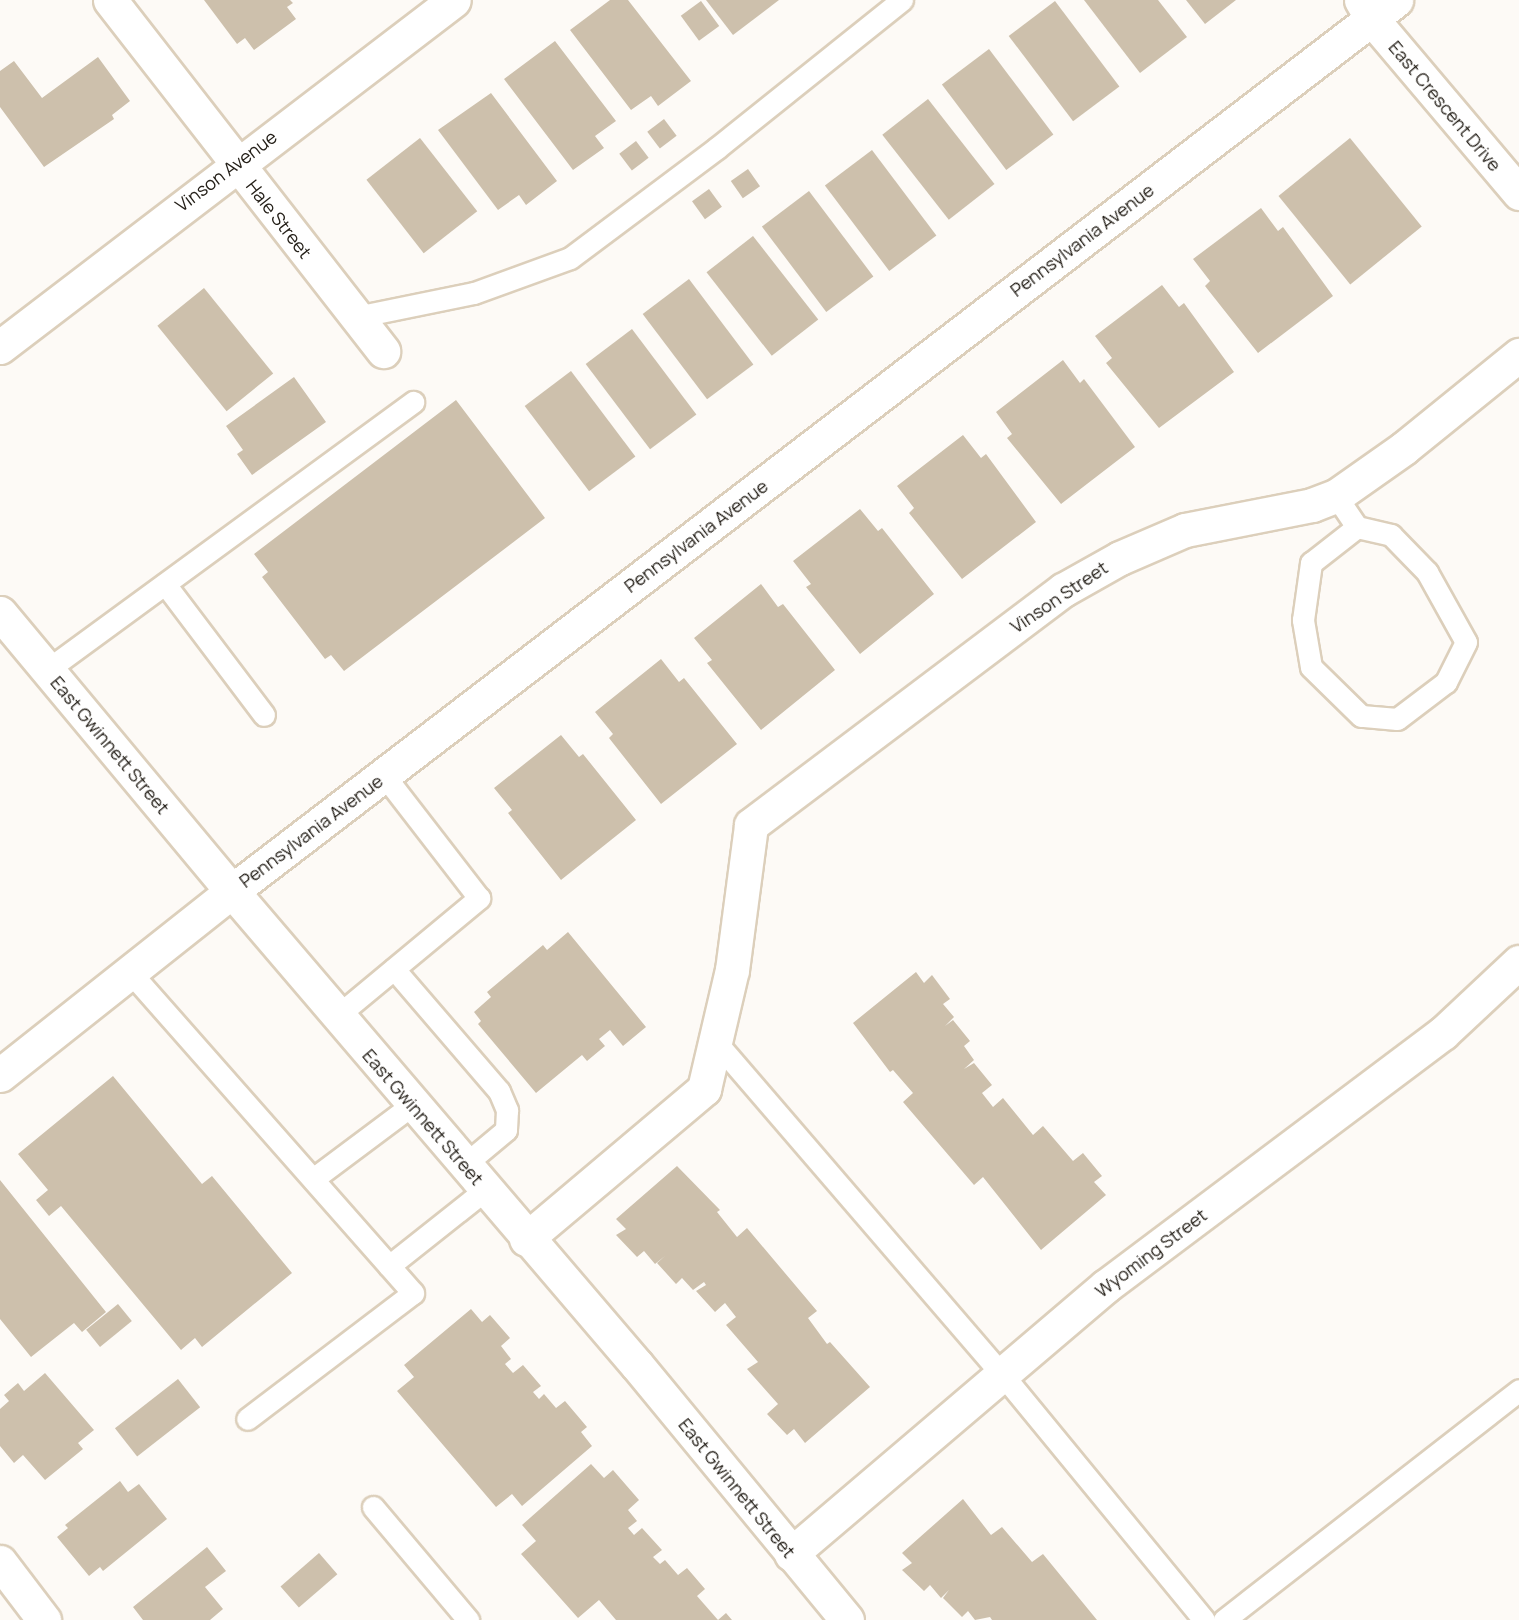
<!DOCTYPE html>
<html>
<head>
<meta charset="utf-8">
<style>
  body { margin:0 }
  #map { position:relative; width:1519px; height:1620px; overflow:hidden; background:#fdfaf6; font-family:Manrope,sans-serif }
  div>[style] { position:absolute }
  .building>* { inset:0; background:#cdc0ac; transform-origin:0 0 }
  .roads { filter:drop-shadow(2px 0 #dccfbb) drop-shadow(-2px 0 #dccfbb) drop-shadow(0 2px #dccfbb) drop-shadow(0 -2px #dccfbb) }
  .service>* { height:21px; margin:-10.5px; padding:0 10.5px; transform-origin:10.5px; border-radius:10.5px; background:#fff }
  .minor>* { height:33px; margin:-16.5px; padding:0 16.5px; transform-origin:16.5px; border-radius:16.5px; background:#fff }
  .secondary>* { height:33px; margin:-16.5px; padding:0 16.5px; transform-origin:16.5px; border-radius:16.5px; background:#fff }
  span { translate:-50% -50%; white-space:nowrap; text-align:center; line-height:1.15; -webkit-text-stroke:5px #fff; paint-order:stroke }
  .street-label { font-size:18px; color:#252019 }
</style>
</head>
<body>
<div id="map">
  <div class="building">
    <div style="clip-path:polygon(204px 0,290px 0,293px 3px,287px 7px,296px 19px,254px 50px,245px 38px,237px 44px)"></div>
    <div style="clip-path:polygon(610px 0,628px 0,691px 81px,658px 106px,651px 96px,631px 110px,570px 30px)"></div>
    <div style="clip-path:polygon(706px 0,779px 0,733px 35px)"></div>
    <div style="clip-path:polygon(1084px 0,1158px 0,1187px 37px,1140px 73px)"></div>
    <div style="clip-path:polygon(1186px 0,1236px 0,1205px 24px)"></div>
    <div style="left:701px;top:1px;width:31px;height:25px;rotate:54deg"></div>
    <div style="left:1055px;top:1px;width:107px;height:58px;rotate:53deg"></div>
    <div style="clip-path:polygon(555px 41px,616px 121px,595px 136px,604px 148px,573px 170px,504px 79px)"></div>
    <div style="left:989px;top:49px;width:107px;height:59px;rotate:53deg"></div>
    <div style="clip-path:polygon(98px 57px,130px 101px,112px 115px,114px 119px,44px 167px,0 107px,0 71px,14px 61px,42px 98px)"></div>
    <div style="clip-path:polygon(491px 93px,557px 181px,526px 205px,519px 195px,498px 210px,438px 130px)"></div>
    <div style="left:928px;top:99px;width:108px;height:58px;rotate:52deg"></div>
    <div style="left:664px;top:119px;width:21px;height:21px;rotate:53deg"></div>
    <div style="left:420px;top:138px;width:93px;height:68px;rotate:52deg"></div>
    <div style="left:1350px;top:138px;width:114px;height:92px;rotate:51deg"></div>
    <div style="left:636px;top:141px;width:21px;height:21px;rotate:53deg"></div>
    <div style="left:872px;top:150px;width:107px;height:59px;rotate:53deg"></div>
    <div style="left:748px;top:169px;width:21px;height:21px;rotate:55deg"></div>
    <div style="left:709px;top:189px;width:22px;height:21px;rotate:54deg"></div>
    <div style="left:809px;top:191px;width:107px;height:59px;rotate:53deg"></div>
    <div style="clip-path:polygon(1261px 208px,1278px 231px,1283px 227px,1333px 296px,1258px 353px,1205px 286px,1210px 281px,1193px 259px)"></div>
    <div style="left:753px;top:236px;width:106px;height:59px;rotate:52deg"></div>
    <div style="left:689px;top:279px;width:107px;height:58px;rotate:53deg"></div>
    <div style="clip-path:polygon(1162px 285px,1179px 307px,1184px 303px,1234px 372px,1159px 428px,1106px 363px,1112px 358px,1095px 336px)"></div>
    <div style="left:204px;top:288px;width:110px;height:60px;rotate:51deg"></div>
    <div style="left:632px;top:329px;width:107px;height:58px;rotate:53deg"></div>
    <div style="clip-path:polygon(1063px 360px,1080px 383px,1084px 379px,1135px 447px,1061px 504px,1007px 438px,1012px 434px,996px 412px)"></div>
    <div style="left:571px;top:371px;width:107px;height:58px;rotate:53deg"></div>
    <div style="clip-path:polygon(294px 377px,326px 422px,252px 475px,237px 454px,243px 450px,226px 426px)"></div>
    <div style="clip-path:polygon(456px 400px,545px 518px,344px 671px,331px 655px,325px 659px,262px 577px,268px 572px,254px 554px)"></div>
    <div style="clip-path:polygon(963px 435px,981px 458px,986px 454px,1036px 522px,962px 579px,909px 513px,914px 508px,897px 486px)"></div>
    <div style="clip-path:polygon(860px 509px,878px 531px,882px 528px,934px 594px,860px 654px,806px 587px,811px 584px,793px 561px)"></div>
    <div style="clip-path:polygon(761px 584px,778px 607px,783px 604px,835px 670px,761px 730px,707px 663px,712px 660px,694px 638px)"></div>
    <div style="clip-path:polygon(661px 659px,679px 682px,684px 678px,737px 744px,661px 804px,609px 738px,613px 734px,595px 712px)"></div>
    <div style="clip-path:polygon(561px 735px,579px 757px,583px 754px,636px 820px,561px 880px,508px 813px,512px 810px,494px 788px)"></div>
    <div style="clip-path:polygon(568px 932px,646px 1027px,623px 1046px,610px 1030px,599px 1039px,605px 1046px,587px 1061px,582px 1055px,536px 1093px,478px 1024px,481px 1021px,474px 1012px,491px 997px,487px 992px,543px 945px,547px 950px)"></div>
    <div style="clip-path:polygon(916px 972px,924px 983px,932px 975px,950px 999px,943px 1004px,954px 1017px,945px 1026px,953px 1020px,970px 1041px,964px 1046px,974px 1060px,964px 1069px,974px 1063px,992px 1085px,982px 1093px,993px 1107px,1003px 1098px,1033px 1135px,1043px 1126px,1073px 1161px,1083px 1153px,1102px 1176px,1094px 1182px,1106px 1195px,1041px 1250px,983px 1177px,974px 1185px,903px 1102px,913px 1093px,893px 1070px,890px 1072px,853px 1023px)"></div>
    <div style="clip-path:polygon(113px 1076px,202px 1184px,212px 1176px,292px 1273px,202px 1347px,195px 1338px,181px 1350px,61px 1206px,49px 1216px,36px 1200px,48px 1190px,18px 1154px)"></div>
    <div style="clip-path:polygon(677px 1166px,720px 1210px,717px 1212px,737px 1237px,747px 1228px,817px 1311px,808px 1318px,827px 1344px,830px 1342px,870px 1387px,805px 1443px,794px 1429px,787px 1435px,767px 1414px,778px 1404px,747px 1369px,758px 1362px,726px 1325px,736px 1317px,725px 1303px,715px 1312px,696px 1291px,706px 1285px,704px 1282px,693px 1290px,682px 1278px,676px 1284px,657px 1263px,665px 1256px,655px 1264px,644px 1251px,637px 1257px,616px 1235px,626px 1229px,616px 1219px)"></div>
    <div style="clip-path:polygon(0 1180px,106px 1312px,82px 1332px,74px 1323px,31px 1357px,0 1319px)"></div>
    <div style="left:118px;top:1304px;width:22px;height:41px;rotate:51deg"></div>
    <div style="clip-path:polygon(471px 1309px,482px 1322px,490px 1315px,510px 1338px,501px 1346px,511px 1359px,505px 1364px,513px 1373px,523px 1365px,541px 1386px,533px 1392px,539px 1399px,544px 1394px,556px 1408px,565px 1401px,587px 1427px,581px 1432px,592px 1446px,522px 1506px,512px 1494px,496px 1507px,397px 1391px,414px 1377px,404px 1365px)"></div>
    <div style="clip-path:polygon(45px 1373px,94px 1430px,78px 1443px,83px 1449px,45px 1480px,23px 1455px,14px 1463px,0 1446px,0 1409px,9px 1401px,4px 1395px,18px 1383px,24px 1391px)"></div>
    <div style="left:178px;top:1379px;width:36px;height:80px;rotate:52deg"></div>
    <div style="clip-path:polygon(591px 1464px,604px 1478px,613px 1470px,639px 1500px,628px 1510px,637px 1521px,628px 1528px,634px 1535px,642px 1528px,662px 1550px,653px 1557px,660px 1564px,665px 1560px,678px 1575px,687px 1568px,705px 1589px,697px 1596px,718px 1620px,726px 1613px,732px 1620px,616px 1620px,599px 1600px,578px 1618px,521px 1554px,536px 1541px,522px 1525px)"></div>
    <div style="clip-path:polygon(120px 1481px,128px 1492px,139px 1484px,167px 1519px,103px 1571px,100px 1567px,89px 1576px,57px 1537px,68px 1528px,65px 1525px)"></div>
    <div style="clip-path:polygon(963px 1499px,991px 1535px,1002px 1527px,1032px 1562px,1043px 1554px,1097px 1620px,992px 1620px,990px 1617px,975px 1620px,968px 1611px,962px 1617px,943px 1598px,949px 1590px,941px 1598px,930px 1585px,924px 1591px,902px 1570px,912px 1563px,902px 1553px)"></div>
    <div style="clip-path:polygon(207px 1547px,226px 1571px,205px 1587px,223px 1609px,210px 1620px,143px 1620px,133px 1607px)"></div>
    <div style="left:319px;top:1553px;width:28px;height:51px;rotate:49deg"></div>
  </div>
  <div class="roads">
    <div class="service">
      <div style="left:356px;top:317px;width:120px;rotate:-11.5deg"></div>
      <div style="left:474px;top:293px;width:102px;rotate:-20deg"></div>
      <div style="left:570px;top:258px;width:184px;rotate:-36.8deg"></div>
      <div style="left:717px;top:148px;width:237px;rotate:-38.7deg"></div>
      <div style="left:1336px;top:496px;width:37px;rotate:56deg"></div>
      <div style="left:1357px;top:527px;width:35px;rotate:13deg"></div>
      <div style="left:1391px;top:535px;width:52px;rotate:45.8deg"></div>
      <div style="left:1427px;top:572px;width:80px;rotate:60.9deg"></div>
      <div style="left:1466px;top:642px;width:45px;rotate:116.6deg"></div>
      <div style="left:1446px;top:682px;width:61px;rotate:142.9deg"></div>
      <div style="left:1397px;top:719px;width:36px;rotate:-175deg"></div>
      <div style="left:1361px;top:716px;width:70px;rotate:-135.6deg"></div>
      <div style="left:1311px;top:667px;width:48px;rotate:-99.7deg"></div>
      <div style="left:1303px;top:620px;width:58px;rotate:-82deg"></div>
      <div style="left:1311px;top:563px;width:58px;rotate:-38deg"></div>
      <div style="left:165px;top:584px;width:164px;rotate:52.9deg"></div>
      <div style="left:47px;top:670px;width:454px;rotate:-36.2deg"></div>
      <div style="left:394px;top:969px;width:161px;rotate:49.3deg"></div>
      <div style="left:499px;top:1091px;width:21px;rotate:67deg"></div>
      <div style="left:507px;top:1110px;width:20px;rotate:93deg"></div>
      <div style="left:506px;top:1130px;width:55px;rotate:140.2deg"></div>
      <div style="left:130px;top:972px;width:428px;rotate:48.6deg"></div>
      <div style="left:413px;top:1293px;width:208px;rotate:142.8deg"></div>
      <div style="left:337px;top:1016px;width:185px;rotate:-39.7deg"></div>
      <div style="left:479px;top:898px;width:155px;rotate:-127.7deg"></div>
      <div style="left:716px;top:1042px;width:438px;rotate:49.3deg"></div>
      <div style="left:1002px;top:1374px;width:318px;rotate:50.6deg"></div>
      <div style="left:313px;top:1179px;width:124px;rotate:-36.8deg"></div>
      <div style="left:389px;top:1266px;width:122px;rotate:-38.4deg"></div>
      <div style="left:373px;top:1507px;width:148px;rotate:49.9deg"></div>
      <div style="left:1224px;top:1620px;width:374px;rotate:-37.9deg"></div>
    </div>
    <div class="minor">
      <div style="left:110px;top:0;width:445px;rotate:52.1deg"></div>
      <div style="left:1361px;top:0;width:22px;rotate:60deg"></div>
      <div style="left:1372px;top:19px;width:228px;rotate:49.8deg"></div>
      <div style="left:0;top:347px;width:571px;rotate:-37.39deg"></div>
      <div style="left:232px;top:891px;width:623px;rotate:49.49deg"></div>
      <div style="left:637px;top:1365px;width:330px;rotate:50.5deg"></div>
      <div style="left:526px;top:1239px;width:233px;rotate:-40.1deg"></div>
      <div style="left:704px;top:1089px;width:122px;rotate:-76.8deg"></div>
      <div style="left:732px;top:970px;width:146px;rotate:-82.5deg"></div>
      <div style="left:751px;top:825px;width:391px;rotate:-37deg"></div>
      <div style="left:1063px;top:590px;width:65px;rotate:-29.3deg"></div>
      <div style="left:1120px;top:558px;width:71px;rotate:-23.3deg"></div>
      <div style="left:1185px;top:530px;width:129px;rotate:-11.1deg"></div>
      <div style="left:1312px;top:505px;width:26px;rotate:-21deg"></div>
      <div style="left:1336px;top:496px;width:83px;rotate:-35.2deg"></div>
      <div style="left:1404px;top:448px;width:148px;rotate:-39deg"></div>
      <div style="left:791px;top:1554px;width:414px;rotate:-40.4deg"></div>
      <div style="left:1106px;top:1286px;width:421px;rotate:-36.9deg"></div>
      <div style="left:1443px;top:1033px;width:104px;rotate:-43.1deg"></div>
      <div style="left:0;top:1562px;width:73px;rotate:52.8deg"></div>
    </div>
    <div class="secondary">
      <div style="left:0;top:613px;width:362px;rotate:50.2deg"></div>
      <div style="left:0;top:1075px;width:296px;rotate:-38.4deg"></div>
      <div style="left:232px;top:891px;width:1466px;rotate:-37.43deg"></div>
    </div>
  </div>
  <div class="street-label">
    <span style="left:1445px;top:106px;rotate:50deg">East Crescent Drive</span>
    <span style="left:226px;top:171px;rotate:-37deg">Vinson Avenue</span>
    <span style="left:279px;top:219px;rotate:52deg">Hale Street</span>
    <span style="left:1082px;top:240px;rotate:-37deg">Pennsylvania Avenue</span>
    <span style="left:696px;top:536px;rotate:-37deg">Pennsylvania Avenue</span>
    <span style="left:1059px;top:597px;rotate:-34deg">Vinson Street</span>
    <span style="left:110px;top:745px;rotate:50deg">East Gwinnett Street</span>
    <span style="left:311px;top:831px;rotate:-37deg">Pennsylvania Avenue</span>
    <span style="left:423px;top:1117px;rotate:49deg">East Gwinnett Street</span>
    <span style="left:1151px;top:1253px;rotate:-37deg">Wyoming Street</span>
    <span style="left:737px;top:1488px;rotate:51deg">East Gwinnett Street</span>
  </div>
</div>
</body>
</html>
